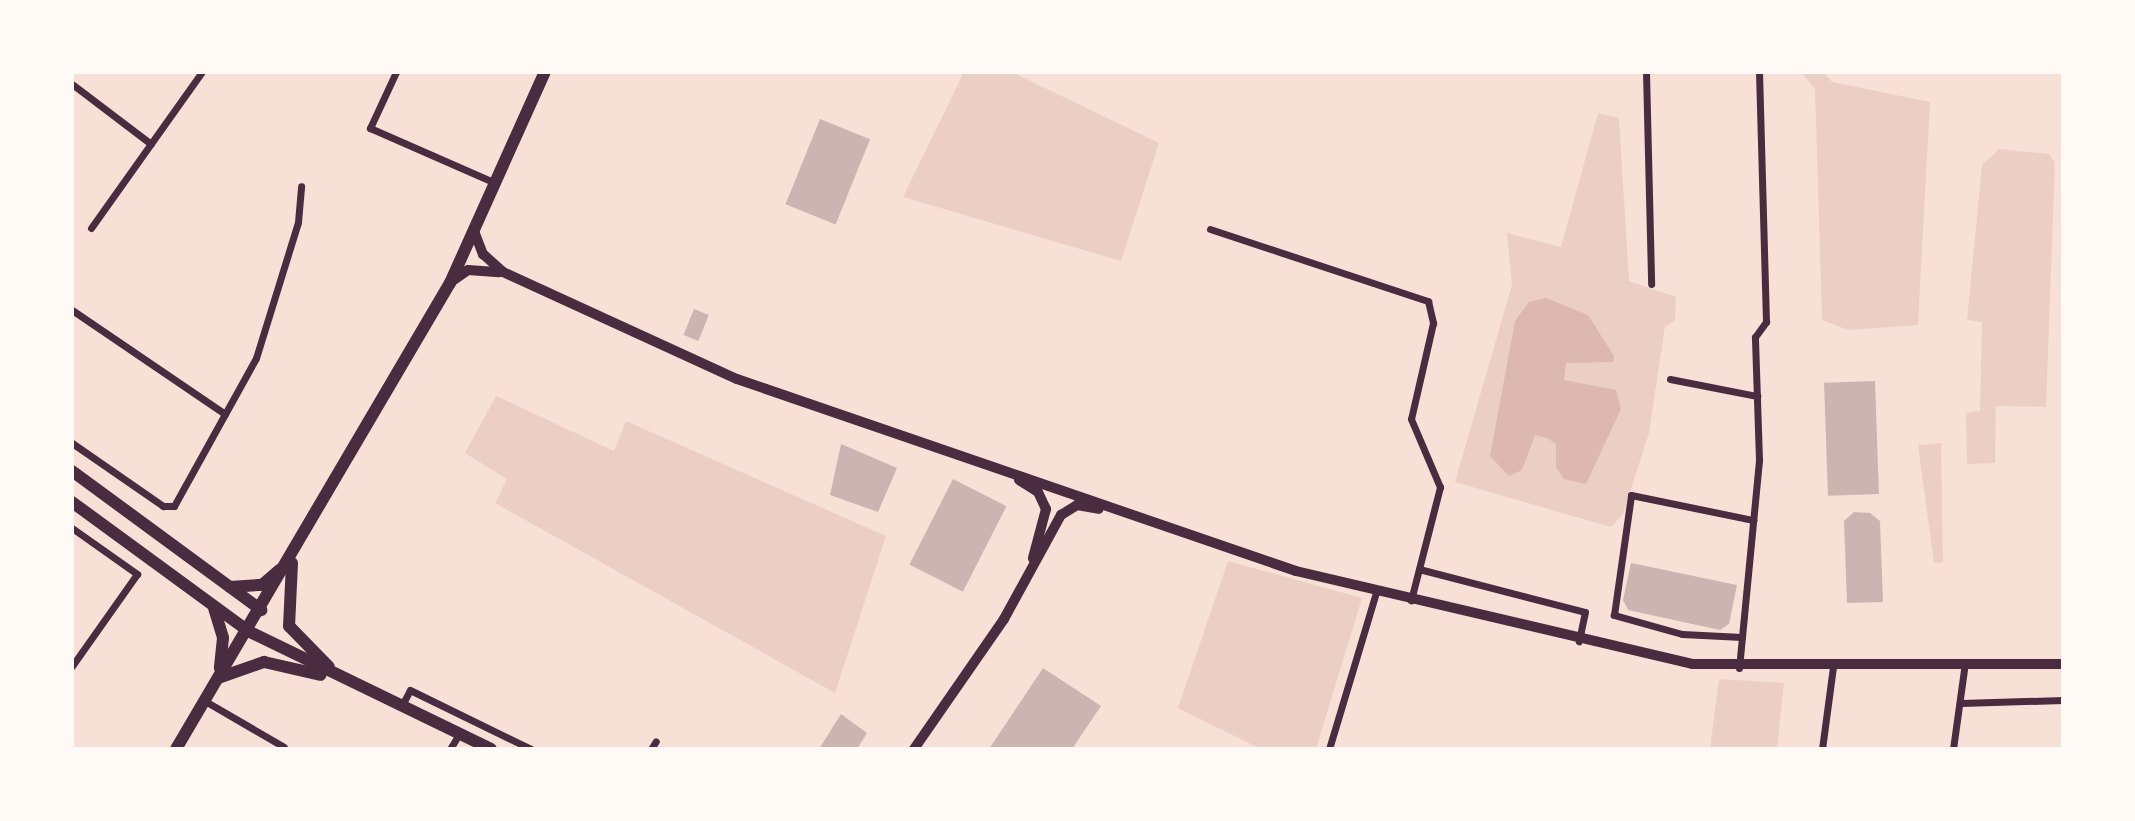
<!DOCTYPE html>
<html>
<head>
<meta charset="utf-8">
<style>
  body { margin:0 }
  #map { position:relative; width:2135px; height:821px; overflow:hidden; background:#f7e1d7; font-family:"Public Sans",sans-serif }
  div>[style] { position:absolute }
  .green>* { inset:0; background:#ebcfc5 }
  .water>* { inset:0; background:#dcb8b0 }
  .building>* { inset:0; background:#ccb4b1; transform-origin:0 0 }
  .minor>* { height:7px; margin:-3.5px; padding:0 3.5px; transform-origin:3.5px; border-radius:3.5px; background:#4a2c40 }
  .tertiary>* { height:10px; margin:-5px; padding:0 5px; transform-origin:5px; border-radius:5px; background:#4a2c40 }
  .secondary>* { height:12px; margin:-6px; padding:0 6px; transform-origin:6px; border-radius:6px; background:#4a2c40 }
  span { translate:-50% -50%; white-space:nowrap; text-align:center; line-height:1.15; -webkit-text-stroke:6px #fffaf5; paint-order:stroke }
  .frame { position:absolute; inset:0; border:74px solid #fffaf5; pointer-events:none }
</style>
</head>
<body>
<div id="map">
  <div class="green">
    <div style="clip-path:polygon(964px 72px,1012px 72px,1159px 143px,1121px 261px,903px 197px)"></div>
    <div style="clip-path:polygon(1801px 72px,1823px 72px,1832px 82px,1930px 102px,1918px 325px,1848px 330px,1822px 320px,1815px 89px)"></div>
    <div style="clip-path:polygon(1598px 113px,1619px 118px,1629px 281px,1676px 297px,1675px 321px,1665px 326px,1649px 433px,1623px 514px,1611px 527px,1455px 482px,1512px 285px,1507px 233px,1561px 247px)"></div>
    <div style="clip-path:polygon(1999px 149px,2049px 154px,2055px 163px,2046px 407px,1996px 406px,1995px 463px,1967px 464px,1966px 413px,1980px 411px,1982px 322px,1967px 320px,1982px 165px)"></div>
    <div style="clip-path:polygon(496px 396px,614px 451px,626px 421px,886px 536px,835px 693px,495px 503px,507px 479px,465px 453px)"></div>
    <div style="clip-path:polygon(1941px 443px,1943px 562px,1934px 563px,1918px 445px)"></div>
    <div style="clip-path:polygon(1228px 561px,1362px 598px,1316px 749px,1261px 749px,1178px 708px)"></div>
    <div style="clip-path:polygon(1719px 679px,1784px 683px,1777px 749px,1710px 749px)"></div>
  </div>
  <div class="water">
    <div style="clip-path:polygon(1546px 298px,1588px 315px,1614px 356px,1613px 362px,1566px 363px,1564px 380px,1616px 390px,1621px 409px,1586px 484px,1564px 479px,1556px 467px,1556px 444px,1547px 438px,1535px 435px,1522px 470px,1509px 476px,1490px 456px,1515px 321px,1529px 302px)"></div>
  </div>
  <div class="building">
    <div style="left:820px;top:119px;width:54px;height:92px;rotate:22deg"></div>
    <div style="left:694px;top:309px;width:16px;height:28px;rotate:22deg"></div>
    <div style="left:1875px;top:381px;width:113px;height:51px;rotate:88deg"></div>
    <div style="clip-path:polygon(841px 444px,897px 468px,878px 512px,830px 495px)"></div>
    <div style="left:953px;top:479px;width:60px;height:96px;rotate:27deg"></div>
    <div style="clip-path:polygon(1854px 512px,1870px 513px,1880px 521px,1883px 602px,1847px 603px,1844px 521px)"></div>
    <div style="clip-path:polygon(1631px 563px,1737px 585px,1729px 624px,1720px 630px,1628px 610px,1623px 600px)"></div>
    <div style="clip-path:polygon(1043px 668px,1101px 706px,1072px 749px,989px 749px)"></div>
    <div style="clip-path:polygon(841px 714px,867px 733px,857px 749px,819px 749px)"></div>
  </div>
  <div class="minor">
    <div style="left:396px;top:72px;width:62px;rotate:114.9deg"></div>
    <div style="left:370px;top:128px;width:137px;rotate:23.7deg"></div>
    <div style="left:1646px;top:72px;width:212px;rotate:88.6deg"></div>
    <div style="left:72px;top:84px;width:99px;rotate:37.2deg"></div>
    <div style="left:91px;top:228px;width:191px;rotate:-54.6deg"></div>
    <div style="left:1210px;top:229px;width:230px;rotate:18.3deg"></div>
    <div style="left:1428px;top:301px;width:23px;rotate:77deg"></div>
    <div style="left:1433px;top:323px;width:98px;rotate:102.9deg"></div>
    <div style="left:1411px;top:419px;width:74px;rotate:66.9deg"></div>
    <div style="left:1440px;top:487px;width:117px;rotate:104.4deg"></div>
    <div style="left:72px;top:310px;width:185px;rotate:34.2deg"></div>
    <div style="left:1670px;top:379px;width:89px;rotate:11.1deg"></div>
    <div style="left:72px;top:443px;width:111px;rotate:34.7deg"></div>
    <div style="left:163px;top:506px;width:11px"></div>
    <div style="left:174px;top:506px;width:169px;rotate:-61deg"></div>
    <div style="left:256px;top:358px;width:142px;rotate:-72.8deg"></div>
    <div style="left:298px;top:222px;width:36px;rotate:-85deg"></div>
    <div style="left:72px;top:528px;width:80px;rotate:35.3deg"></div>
    <div style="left:137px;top:574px;width:113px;rotate:125.2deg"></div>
    <div style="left:1419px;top:569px;width:171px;rotate:14.5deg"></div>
    <div style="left:1585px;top:612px;width:30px;rotate:102deg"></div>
    <div style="left:1742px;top:637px;width:60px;rotate:-177.1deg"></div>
    <div style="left:1682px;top:634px;width:71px;rotate:-164.4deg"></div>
    <div style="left:1614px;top:615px;width:121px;rotate:-81.9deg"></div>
    <div style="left:1631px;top:495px;width:125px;rotate:11.6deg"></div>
    <div style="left:1739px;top:668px;width:209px;rotate:-84.5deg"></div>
    <div style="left:1759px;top:460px;width:123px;rotate:-91.9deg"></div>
    <div style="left:1755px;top:337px;width:19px;rotate:-54deg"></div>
    <div style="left:1766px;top:322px;width:250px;rotate:-91.6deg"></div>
    <div style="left:205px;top:701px;width:91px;rotate:30.2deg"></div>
    <div style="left:1961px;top:703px;width:102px;rotate:-1.7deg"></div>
    <div style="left:401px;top:707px;width:19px;rotate:-62deg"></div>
    <div style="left:410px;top:690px;width:135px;rotate:26deg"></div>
    <div style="left:450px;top:749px;width:17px;rotate:-59deg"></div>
    <div style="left:651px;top:749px;width:9px;rotate:-58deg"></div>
    <div style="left:1329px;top:749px;width:164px;rotate:-73.3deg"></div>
    <div style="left:1822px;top:749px;width:83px;rotate:-82.4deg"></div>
    <div style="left:1953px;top:749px;width:87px;rotate:-82.1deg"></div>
  </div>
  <div class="tertiary">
    <div style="left:474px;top:231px;width:25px;rotate:69deg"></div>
    <div style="left:483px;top:254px;width:27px;rotate:42deg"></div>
    <div style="left:503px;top:272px;width:257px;rotate:24.6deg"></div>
    <div style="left:737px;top:379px;width:591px;rotate:18.96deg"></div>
    <div style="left:1296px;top:571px;width:407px;rotate:13.2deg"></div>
    <div style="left:1692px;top:664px;width:371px"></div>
    <div style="left:451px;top:282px;width:21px;rotate:-35deg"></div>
    <div style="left:468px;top:270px;width:31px;rotate:4deg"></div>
    <div style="left:1019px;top:480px;width:22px;rotate:32deg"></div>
    <div style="left:1038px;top:492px;width:19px;rotate:65deg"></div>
    <div style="left:1046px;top:509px;width:51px;rotate:104.9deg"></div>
    <div style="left:914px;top:749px;width:158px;rotate:-55.3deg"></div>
    <div style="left:1004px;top:619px;width:119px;rotate:-61.3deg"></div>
    <div style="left:1061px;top:515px;width:19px;rotate:-32deg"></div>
    <div style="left:1077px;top:505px;width:22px;rotate:10deg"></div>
  </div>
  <div class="secondary">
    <div style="left:72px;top:471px;width:235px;rotate:36.3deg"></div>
    <div style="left:72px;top:502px;width:218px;rotate:36.2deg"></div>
    <div style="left:248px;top:631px;width:270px;rotate:25.9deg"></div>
    <div style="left:292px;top:563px;width:63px;rotate:92.7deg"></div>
    <div style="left:289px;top:626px;width:57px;rotate:45.7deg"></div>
    <div style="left:230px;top:587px;width:32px;rotate:-4deg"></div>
    <div style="left:262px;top:585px;width:23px;rotate:-41deg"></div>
    <div style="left:214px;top:608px;width:31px;rotate:73deg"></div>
    <div style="left:223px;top:638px;width:30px;rotate:96deg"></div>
    <div style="left:218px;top:678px;width:49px;rotate:-19.2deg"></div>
    <div style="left:264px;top:662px;width:58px;rotate:12.8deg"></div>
    <div style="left:176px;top:749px;width:541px;rotate:-59.55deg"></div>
    <div style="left:450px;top:283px;width:231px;rotate:-65.8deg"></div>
  </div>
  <div class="frame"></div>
</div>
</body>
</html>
